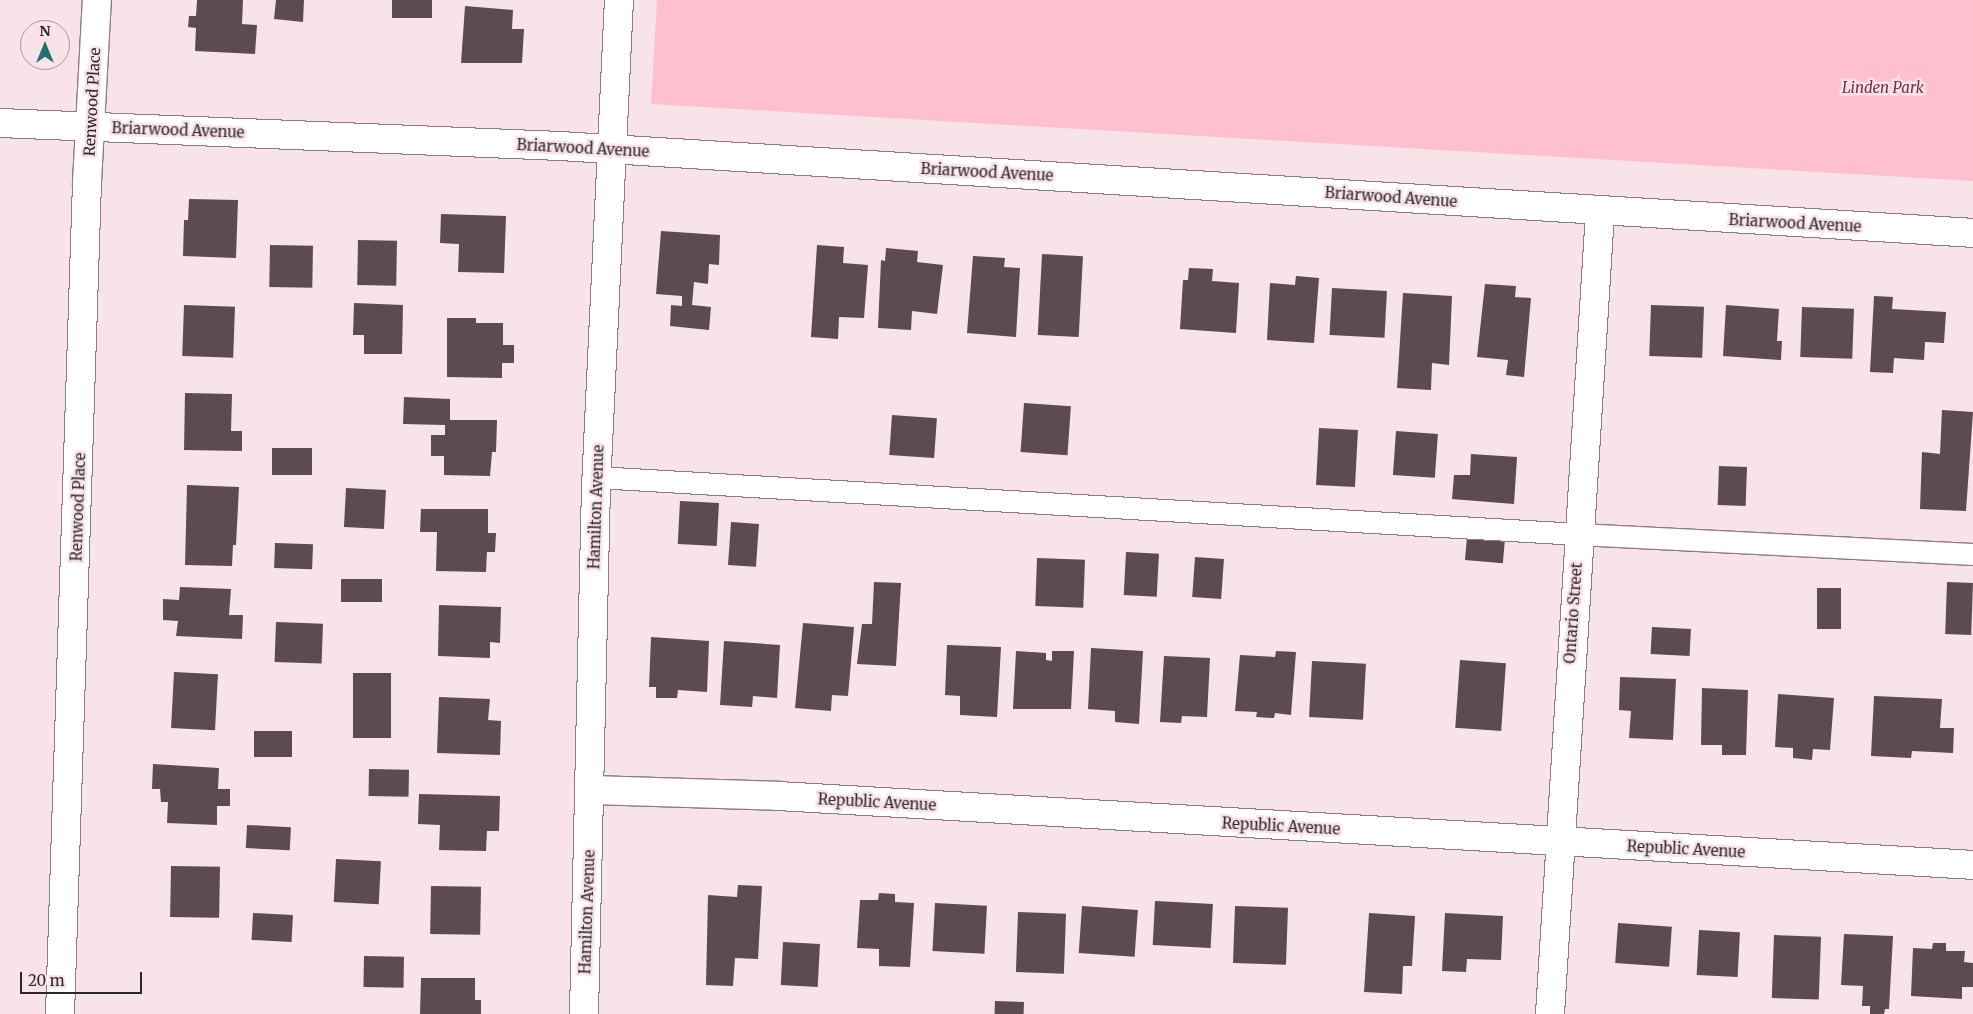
<!DOCTYPE html>
<html>
<head>
<meta charset="utf-8">
<style>
  body { margin:0 }
  #map { position:relative; width:1973px; height:1014px; overflow:hidden; background:#f7e3e8; font-family:Merriweather,serif }
  div>[style] { position:absolute }
  .green>* { inset:0; background:#febfd1 }
  .building>* { inset:0; background:#5c4b50; transform-origin:0 0 }
  .roads { filter:drop-shadow(1px 0 #8e7c81) drop-shadow(-1px 0 #8e7c81) drop-shadow(0 1px #8e7c81) drop-shadow(0 -1px #8e7c81) }
  .service>* { height:21px; margin:-10.5px; padding:0 10.5px; transform-origin:10.5px; border-radius:10.5px; background:#fff }
  .minor>* { height:28px; margin:-14px; padding:0 14px; transform-origin:14px; border-radius:14px; background:#fff }
  span { translate:-50% -50%; white-space:nowrap; text-align:center; line-height:1.15; -webkit-text-stroke:5px #f7e3e8; paint-order:stroke }
  .park-label { font-size:15px; color:#7b2a49; font-style:italic }
  .street-label { font-size:15px; color:#2e2729 }
  .north { position:absolute; left:20px; top:20px; width:50px; height:50px; box-sizing:border-box; background:#f7e3e8; border:1px solid #a7989c; border-radius:50%; rotate:0deg; font-size:14px; font-weight:700; line-height:20px; text-align:center; color:#2e2729 }
  .north::after { content:''; display:block; margin:auto; width:18px; height:22px; background:#247072; clip-path:polygon(50% 0,100% 100%,50% 72%,0 100%) }
  .scale { position:absolute; left:20px; top:972px; width:122px; height:22px; box-sizing:border-box; border:2px solid #2e2729; border-top:0; padding-left:6px; font-size:15px; line-height:18px; white-space:nowrap; color:#2e2729; -webkit-text-stroke:4px #f7e3e8; paint-order:stroke }
</style>
</head>
<body>
<div id="map">
  <div class="green">
    <div style="clip-path:polygon(657px 0,1973px 0,1973px 181px,651px 104px)"></div>
  </div>
  <div class="building">
    <div style="clip-path:polygon(197px 0,243px 0,242px 24px,257px 25px,255px 54px,195px 51px,196px 28px,188px 27px,189px 16px,196px 16px)"></div>
    <div style="clip-path:polygon(276px 0,304px 0,303px 22px,274px 19px)"></div>
    <div style="left:392px;top:0;width:40px;height:18px"></div>
    <div style="clip-path:polygon(465px 6px,513px 10px,512px 29px,524px 29px,522px 63px,461px 63px)"></div>
    <div style="clip-path:polygon(189px 199px,238px 200px,236px 258px,183px 256px,184px 220px,188px 220px)"></div>
    <div style="clip-path:polygon(441px 214px,506px 216px,504px 273px,458px 272px,459px 244px,440px 243px)"></div>
    <div style="clip-path:polygon(661px 231px,720px 235px,719px 265px,709px 264px,708px 284px,694px 282px,692px 305px,711px 307px,709px 330px,670px 326px,671px 305px,682px 306px,682px 296px,656px 294px)"></div>
    <div style="left:358px;top:240px;width:39px;height:45px;rotate:1deg"></div>
    <div style="left:270px;top:245px;width:43px;height:42px;rotate:1deg"></div>
    <div style="clip-path:polygon(817px 245px,844px 247px,843px 263px,868px 265px,864px 318px,839px 317px,838px 339px,811px 337px)"></div>
    <div style="clip-path:polygon(886px 248px,918px 251px,917px 262px,943px 265px,937px 314px,912px 311px,911px 330px,878px 328px,881px 260px,885px 261px)"></div>
    <div style="left:1042px;top:254px;width:41px;height:81px;rotate:3deg"></div>
    <div style="clip-path:polygon(973px 256px,1005px 258px,1004px 267px,1020px 268px,1016px 337px,967px 333px)"></div>
    <div style="clip-path:polygon(1189px 268px,1213px 269px,1212px 281px,1239px 283px,1236px 333px,1180px 329px,1183px 280px,1188px 280px)"></div>
    <div style="clip-path:polygon(1296px 276px,1319px 278px,1314px 343px,1267px 340px,1270px 283px,1295px 285px)"></div>
    <div style="clip-path:polygon(1485px 284px,1516px 286px,1515px 297px,1531px 298px,1524px 377px,1506px 375px,1508px 360px,1477px 357px)"></div>
    <div style="left:1332px;top:288px;width:55px;height:47px;rotate:3deg"></div>
    <div style="clip-path:polygon(1403px 293px,1452px 296px,1449px 365px,1432px 363px,1431px 390px,1397px 388px)"></div>
    <div style="clip-path:polygon(1874px 296px,1893px 297px,1892px 309px,1946px 312px,1944px 343px,1925px 342px,1924px 360px,1894px 358px,1893px 373px,1870px 372px)"></div>
    <div style="clip-path:polygon(354px 303px,403px 305px,402px 354px,364px 354px,364px 335px,353px 335px)"></div>
    <div style="left:184px;top:305px;width:51px;height:51px;rotate:2deg"></div>
    <div style="left:1651px;top:305px;width:53px;height:51px;rotate:2deg"></div>
    <div style="clip-path:polygon(1726px 305px,1779px 309px,1777px 341px,1782px 341px,1781px 360px,1723px 356px)"></div>
    <div style="left:1802px;top:307px;width:52px;height:50px;rotate:2deg"></div>
    <div style="clip-path:polygon(447px 318px,476px 318px,476px 323px,503px 323px,503px 345px,514px 345px,514px 363px,502px 363px,502px 378px,447px 377px)"></div>
    <div style="clip-path:polygon(185px 393px,232px 394px,231px 431px,242px 431px,242px 451px,184px 450px)"></div>
    <div style="clip-path:polygon(404px 397px,450px 399px,450px 420px,497px 420px,496px 452px,492px 452px,490px 476px,444px 475px,444px 456px,431px 456px,431px 435px,445px 435px,445px 425px,403px 424px)"></div>
    <div style="left:1024px;top:403px;width:47px;height:49px;rotate:4deg"></div>
    <div style="clip-path:polygon(1942px 410px,1973px 412px,1966px 511px,1920px 509px,1922px 452px,1940px 454px)"></div>
    <div style="left:892px;top:415px;width:45px;height:40px;rotate:4deg"></div>
    <div style="left:1319px;top:428px;width:39px;height:57px;rotate:3deg"></div>
    <div style="left:1396px;top:431px;width:42px;height:44px;rotate:4deg"></div>
    <div style="left:272px;top:448px;width:40px;height:27px"></div>
    <div style="clip-path:polygon(1471px 454px,1517px 457px,1514px 504px,1452px 499px,1454px 475px,1470px 475px)"></div>
    <div style="left:1719px;top:466px;width:28px;height:39px;rotate:2deg"></div>
    <div style="clip-path:polygon(187px 485px,239px 487px,236px 545px,233px 545px,232px 566px,185px 565px)"></div>
    <div style="left:346px;top:488px;width:40px;height:39px;rotate:3deg"></div>
    <div style="left:680px;top:501px;width:39px;height:43px;rotate:3deg"></div>
    <div style="clip-path:polygon(421px 509px,488px 509px,488px 533px,496px 533px,495px 552px,487px 552px,486px 572px,436px 571px,437px 532px,420px 532px)"></div>
    <div style="left:731px;top:522px;width:28px;height:43px;rotate:4deg"></div>
    <div style="left:1467px;top:537px;width:38px;height:23px;rotate:5deg"></div>
    <div style="left:275px;top:543px;width:38px;height:25px;rotate:2deg"></div>
    <div style="left:1126px;top:552px;width:33px;height:43px;rotate:3deg"></div>
    <div style="left:1195px;top:557px;width:29px;height:40px;rotate:4deg"></div>
    <div style="left:1037px;top:558px;width:48px;height:48px;rotate:2deg"></div>
    <div style="left:341px;top:579px;width:41px;height:23px"></div>
    <div style="clip-path:polygon(874px 582px,901px 583px,896px 666px,857px 664px,862px 624px,872px 624px)"></div>
    <div style="left:1947px;top:582px;width:26px;height:52px;rotate:2deg"></div>
    <div style="clip-path:polygon(180px 587px,231px 589px,229px 615px,243px 615px,242px 639px,176px 636px,178px 621px,163px 620px,163px 599px,179px 600px)"></div>
    <div style="left:1817px;top:588px;width:24px;height:41px"></div>
    <div style="clip-path:polygon(439px 605px,501px 607px,500px 643px,490px 642px,490px 658px,438px 656px)"></div>
    <div style="left:276px;top:622px;width:47px;height:40px;rotate:2deg"></div>
    <div style="clip-path:polygon(803px 623px,854px 627px,848px 696px,832px 695px,831px 711px,795px 708px)"></div>
    <div style="left:1652px;top:627px;width:39px;height:27px;rotate:3deg"></div>
    <div style="clip-path:polygon(651px 637px,709px 641px,707px 692px,678px 690px,677px 698px,656px 698px,656px 687px,649px 687px)"></div>
    <div style="clip-path:polygon(724px 641px,780px 645px,777px 698px,753px 696px,752px 707px,720px 705px)"></div>
    <div style="clip-path:polygon(947px 645px,1001px 647px,997px 717px,960px 715px,960px 696px,945px 695px)"></div>
    <div style="clip-path:polygon(1091px 648px,1143px 651px,1139px 724px,1115px 722px,1115px 711px,1088px 709px)"></div>
    <div style="clip-path:polygon(1016px 651px,1046px 653px,1046px 660px,1052px 661px,1052px 651px,1074px 651px,1071px 709px,1013px 709px)"></div>
    <div style="clip-path:polygon(1276px 651px,1296px 652px,1291px 715px,1275px 713px,1274px 718px,1256px 717px,1257px 712px,1235px 711px,1240px 655px,1275px 657px)"></div>
    <div style="clip-path:polygon(1164px 656px,1210px 658px,1207px 717px,1182px 716px,1181px 723px,1160px 722px)"></div>
    <div style="left:1460px;top:660px;width:46px;height:68px;rotate:4deg"></div>
    <div style="left:1312px;top:661px;width:54px;height:56px;rotate:3deg"></div>
    <div style="left:174px;top:672px;width:44px;height:56px;rotate:3deg"></div>
    <div style="left:353px;top:673px;width:38px;height:65px"></div>
    <div style="clip-path:polygon(1620px 677px,1676px 679px,1673px 740px,1629px 738px,1631px 711px,1619px 710px)"></div>
    <div style="clip-path:polygon(1702px 688px,1748px 690px,1746px 755px,1722px 755px,1722px 745px,1701px 745px)"></div>
    <div style="clip-path:polygon(1778px 694px,1834px 698px,1830px 750px,1813px 749px,1812px 760px,1793px 758px,1793px 748px,1775px 747px)"></div>
    <div style="clip-path:polygon(1874px 696px,1942px 699px,1940px 728px,1954px 728px,1953px 753px,1912px 751px,1911px 758px,1871px 756px)"></div>
    <div style="clip-path:polygon(439px 697px,490px 699px,488px 720px,501px 721px,500px 755px,437px 753px)"></div>
    <div style="left:254px;top:731px;width:38px;height:26px"></div>
    <div style="clip-path:polygon(153px 764px,219px 768px,218px 789px,230px 789px,230px 806px,217px 806px,217px 825px,167px 823px,168px 802px,161px 802px,160px 789px,152px 789px)"></div>
    <div style="left:369px;top:769px;width:40px;height:27px;rotate:1deg"></div>
    <div style="clip-path:polygon(419px 794px,500px 796px,499px 831px,487px 831px,486px 851px,439px 850px,440px 825px,418px 824px)"></div>
    <div style="left:247px;top:825px;width:44px;height:23px;rotate:3deg"></div>
    <div style="left:336px;top:859px;width:45px;height:43px;rotate:3deg"></div>
    <div style="left:171px;top:866px;width:49px;height:51px;rotate:1deg"></div>
    <div style="clip-path:polygon(738px 885px,762px 886px,758px 959px,735px 958px,733px 986px,706px 985px,708px 895px,737px 897px)"></div>
    <div style="left:431px;top:886px;width:50px;height:48px;rotate:1deg"></div>
    <div style="clip-path:polygon(879px 893px,895px 894px,895px 902px,914px 903px,910px 967px,879px 966px,879px 949px,857px 948px,860px 900px,878px 900px)"></div>
    <div style="left:1155px;top:901px;width:58px;height:44px;rotate:3deg"></div>
    <div style="left:935px;top:903px;width:52px;height:48px;rotate:3deg"></div>
    <div style="left:1082px;top:906px;width:56px;height:47px;rotate:4deg"></div>
    <div style="left:1235px;top:906px;width:53px;height:57px;rotate:2deg"></div>
    <div style="left:1018px;top:912px;width:48px;height:60px;rotate:2deg"></div>
    <div style="left:253px;top:913px;width:40px;height:27px;rotate:3deg"></div>
    <div style="clip-path:polygon(1369px 913px,1415px 916px,1412px 966px,1403px 966px,1402px 994px,1364px 992px)"></div>
    <div style="clip-path:polygon(1445px 913px,1503px 916px,1501px 960px,1467px 959px,1466px 972px,1442px 971px)"></div>
    <div style="left:1618px;top:923px;width:54px;height:40px;rotate:4deg"></div>
    <div style="left:1699px;top:930px;width:41px;height:45px;rotate:3deg"></div>
    <div style="clip-path:polygon(1844px 934px,1893px 936px,1889px 1009px,1885px 1009px,1884px 1014px,1870px 1014px,1870px 1006px,1862px 1006px,1863px 986px,1841px 985px)"></div>
    <div style="left:1774px;top:935px;width:47px;height:63px;rotate:2deg"></div>
    <div style="left:783px;top:942px;width:37px;height:43px;rotate:3deg"></div>
    <div style="clip-path:polygon(1933px 943px,1946px 943px,1946px 951px,1965px 951px,1964px 962px,1973px 963px,1973px 987px,1962px 987px,1962px 999px,1911px 996px,1913px 948px,1932px 949px)"></div>
    <div style="left:364px;top:956px;width:40px;height:31px;rotate:1deg"></div>
    <div style="clip-path:polygon(421px 978px,475px 978px,475px 1000px,481px 1000px,481px 1014px,420px 1014px)"></div>
    <div style="left:995px;top:1001px;width:29px;height:13px;rotate:2deg"></div>
  </div>
  <div class="roads">
    <div class="service">
      <div style="left:596px;top:477px;width:985px;rotate:3.32deg"></div>
      <div style="left:1579px;top:534px;width:395px;rotate:2.9deg"></div>
    </div>
    <div class="minor">
      <div style="left:0;top:123px;width:560px;rotate:2.35deg"></div>
      <div style="left:560px;top:146px;width:1416px;rotate:3.52deg"></div>
      <div style="left:590px;top:790px;width:188px;rotate:1.8deg"></div>
      <div style="left:778px;top:796px;width:1197px;rotate:3.3deg"></div>
      <div style="left:60px;top:1014px;width:832px;rotate:-88.14deg"></div>
      <div style="left:87px;top:182px;width:182px;rotate:-86.9deg"></div>
      <div style="left:584px;top:1014px;width:527px;rotate:-88.7deg"></div>
      <div style="left:596px;top:487px;width:488px;rotate:-87.3deg"></div>
      <div style="left:1550px;top:1014px;width:804px;rotate:-86.43deg"></div>
    </div>
  </div>
  <div class="park-label">
    <span style="left:1883px;top:88px">Linden Park</span>
  </div>
  <div class="street-label">
    <span style="left:92px;top:102px;rotate:-87deg">Renwood Place</span>
    <span style="left:178px;top:130px;rotate:2deg">Briarwood Avenue</span>
    <span style="left:583px;top:148px;rotate:3deg">Briarwood Avenue</span>
    <span style="left:987px;top:172px;rotate:3deg">Briarwood Avenue</span>
    <span style="left:1391px;top:197px;rotate:4deg">Briarwood Avenue</span>
    <span style="left:1795px;top:223px;rotate:3deg">Briarwood Avenue</span>
    <span style="left:78px;top:507px;rotate:-88deg">Renwood Place</span>
    <span style="left:596px;top:507px;rotate:-88deg">Hamilton Avenue</span>
    <span style="left:1573px;top:613px;rotate:-86deg">Ontario Street</span>
    <span style="left:877px;top:802px;rotate:3deg">Republic Avenue</span>
    <span style="left:1281px;top:826px;rotate:3deg">Republic Avenue</span>
    <span style="left:1686px;top:849px;rotate:3deg">Republic Avenue</span>
    <span style="left:587px;top:912px;rotate:-88deg">Hamilton Avenue</span>
  </div>
  <div class="north">N</div>
  <div class="scale">20 m</div>
</div>
</body>
</html>
